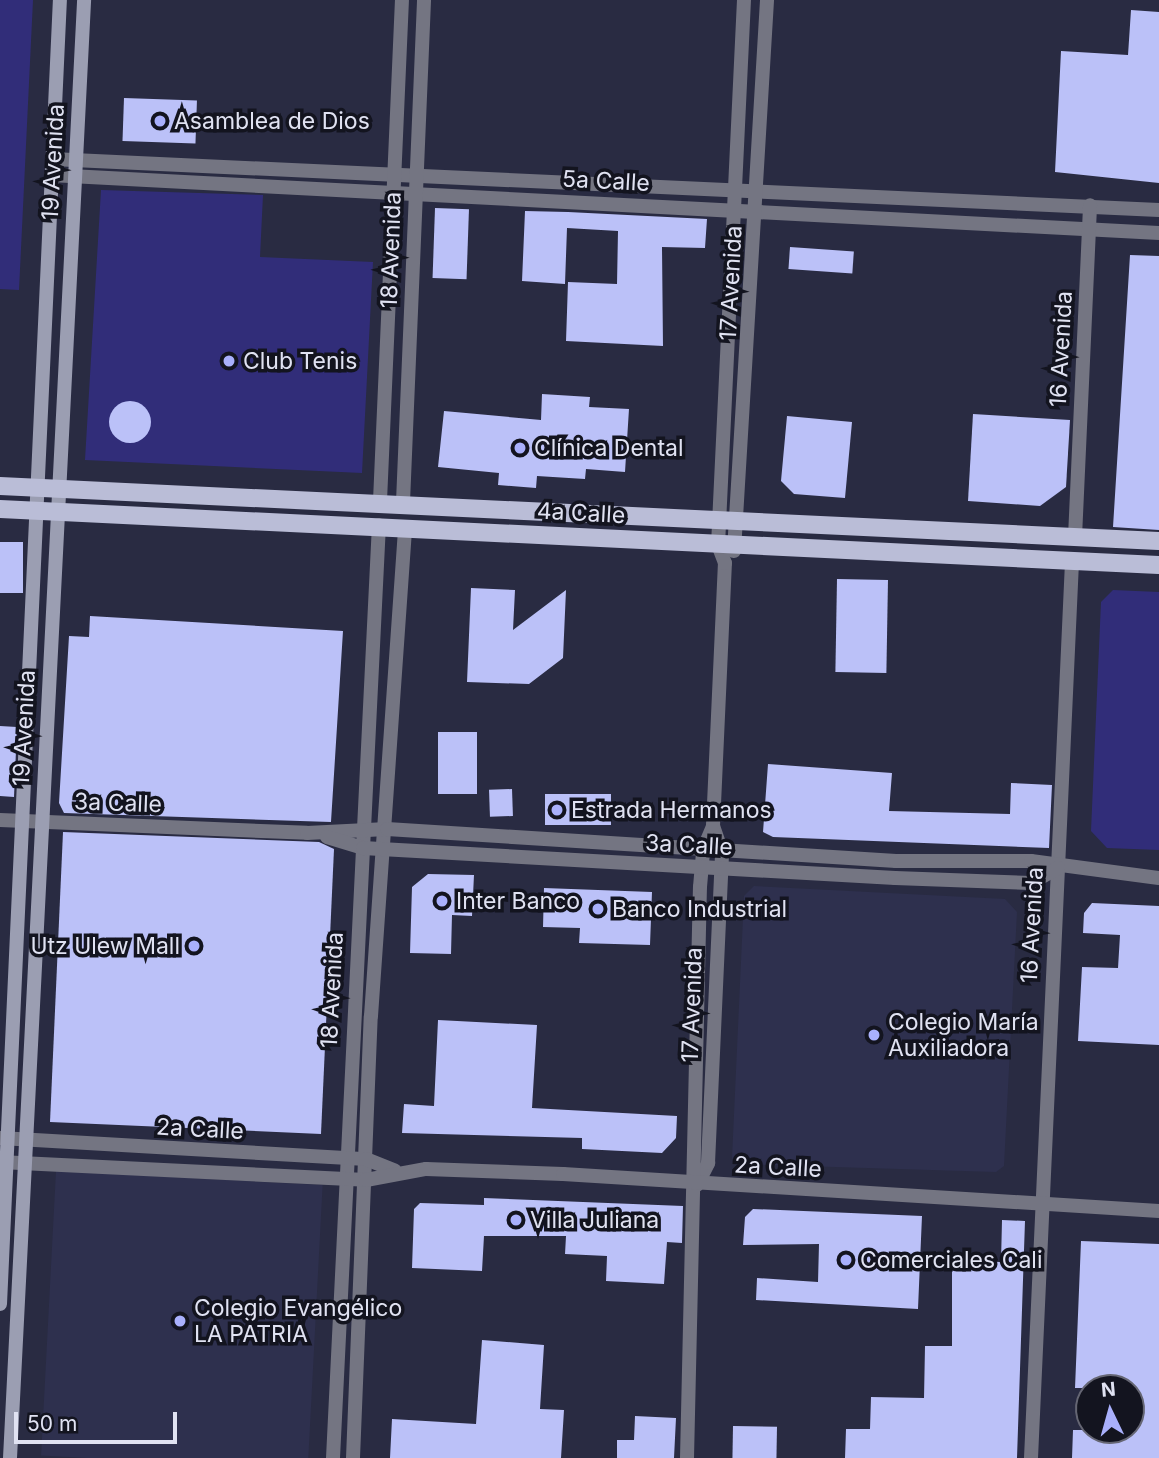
<!DOCTYPE html>
<html>
<head>
<meta charset="utf-8">
<style>
  body { margin:0 }
  #map { position:relative; width:1159px; height:1458px; overflow:hidden; background:#292b42; font-family:Inter,sans-serif }
  div>[style] { position:absolute }
  .built>* { inset:0; background:#2e304e; transform-origin:0 0 }
  .green>* { inset:0; background:#312d79 }
  .building>* { inset:0; background:#bbc1f8; transform-origin:0 0 }
  .round { border-radius:50% }
  .minor>* { height:14px; margin:-7px; padding:0 7px; transform-origin:7px; border-radius:7px; background:#747582 }
  .tertiary>* { height:14px; margin:-7px; padding:0 7px; transform-origin:7px; border-radius:7px; background:#747582 }
  .secondary>* { height:14px; margin:-7px; padding:0 7px; transform-origin:7px; border-radius:7px; background:#9b9eb2 }
  .primary>* { height:18px; margin:-9px; padding:0 9px; transform-origin:9px; border-radius:9px; background:#babdd7 }
  .dots>* { width:19px; height:19px; translate:-50% -50%; box-sizing:border-box; border:4px solid #13141f; border-radius:50% }
  span { translate:-50% -50%; white-space:nowrap; text-align:center; line-height:1.15; -webkit-text-stroke:7px #13141f; paint-order:stroke }
  .poi-label { font-size:23px; color:#e0e2f2 }
  .left { translate:0 -50%; text-align:left }
  .right { translate:-100% -50%; text-align:right }
  .street-label { font-size:23px; color:#e0e2f2 }
  .north { position:absolute; left:1075px; top:1374px; width:70px; height:70px; box-sizing:border-box; background:#13141f; border:2px solid #656673; border-radius:50%; rotate:355deg; font-size:19px; font-weight:700; line-height:28px; text-align:center; color:#e0e2f2 }
  .north::after { content:''; display:block; margin:auto; width:24px; height:32px; background:#a9b0fc; clip-path:polygon(50% 0,100% 100%,50% 72%,0 100%) }
  .scale { position:absolute; left:14px; top:1412px; width:163px; height:32px; box-sizing:border-box; border:4px solid #e0e2f2; border-top:0; padding-left:9px; font-size:21px; line-height:24px; white-space:nowrap; color:#e0e2f2; -webkit-text-stroke:5px #13141f; paint-order:stroke }
</style>
</head>
<body>
<div id="map">
  <div class="built">
    <div style="clip-path:polygon(754px 886px,1005px 899px,1017px 912px,1004px 1166px,996px 1172px,737px 1164px,732px 1158px,744px 896px)"></div>
    <div style="left:56px;top:1171px;width:267px;height:285px;rotate:3deg"></div>
  </div>
  <div class="green">
    <div style="clip-path:polygon(0 0,33px 0,19px 290px,0 289px)"></div>
    <div style="clip-path:polygon(101px 190px,263px 195px,260px 257px,373px 262px,362px 473px,85px 460px)"></div>
    <div style="clip-path:polygon(1113px 590px,1159px 592px,1159px 850px,1107px 848px,1091px 831px,1101px 602px)"></div>
  </div>
  <div class="building">
    <div style="clip-path:polygon(1131px 10px,1159px 12px,1159px 183px,1055px 172px,1061px 51px,1128px 55px)"></div>
    <div style="left:124px;top:98px;width:73px;height:43px;rotate:2deg"></div>
    <div style="left:435px;top:208px;width:34px;height:70px;rotate:2deg"></div>
    <div style="clip-path:polygon(525px 211px,568px 212px,568px 219px,568px 212px,707px 219px,705px 248px,662px 247px,663px 346px,566px 341px,568px 282px,617px 284px,618px 231px,567px 228px,565px 284px,522px 281px)"></div>
    <div style="left:790px;top:247px;width:64px;height:22px;rotate:4deg"></div>
    <div style="clip-path:polygon(1130px 255px,1159px 256px,1159px 530px,1113px 527px)"></div>
    <div style="clip-path:polygon(542px 394px,590px 397px,589px 407px,629px 409px,625px 472px,586px 469px,585px 479px,537px 476px,536px 488px,498px 485px,499px 473px,438px 467px,444px 411px,541px 420px)"></div>
    <div class="round" style="left:109px;top:401px;width:42px;height:42px"></div>
    <div style="clip-path:polygon(973px 414px,1070px 420px,1066px 487px,1040px 506px,968px 501px)"></div>
    <div style="clip-path:polygon(787px 416px,852px 422px,845px 498px,794px 494px,781px 481px)"></div>
    <div style="left:0;top:542px;width:23px;height:51px"></div>
    <div style="left:837px;top:579px;width:51px;height:93px;rotate:1deg"></div>
    <div style="clip-path:polygon(471px 588px,515px 590px,513px 630px,566px 590px,563px 658px,529px 684px,467px 682px)"></div>
    <div style="clip-path:polygon(90px 616px,343px 631px,331px 822px,64px 813px,59px 803px,69px 636px,89px 637px)"></div>
    <div style="clip-path:polygon(0 726px,17px 727px,14px 797px,0 796px)"></div>
    <div style="left:438px;top:732px;width:39px;height:62px"></div>
    <div style="clip-path:polygon(768px 764px,892px 773px,889px 811px,1010px 814px,1011px 783px,1052px 785px,1049px 848px,773px 837px,763px 832px)"></div>
    <div style="left:512px;top:789px;width:27px;height:23px;rotate:88deg"></div>
    <div style="left:545px;top:794px;width:66px;height:31px"></div>
    <div style="clip-path:polygon(63px 832px,319px 842px,334px 849px,321px 1134px,50px 1122px)"></div>
    <div style="clip-path:polygon(428px 874px,474px 875px,472px 916px,452px 915px,451px 954px,410px 953px,412px 887px)"></div>
    <div style="clip-path:polygon(544px 888px,652px 892px,650px 945px,579px 943px,580px 928px,543px 927px)"></div>
    <div style="clip-path:polygon(1092px 903px,1159px 906px,1159px 1045px,1078px 1041px,1082px 967px,1118px 968px,1120px 935px,1083px 933px,1084px 913px)"></div>
    <div style="clip-path:polygon(438px 1020px,537px 1025px,532px 1108px,677px 1116px,676px 1138px,662px 1153px,582px 1149px,582px 1138px,402px 1133px,404px 1104px,434px 1106px)"></div>
    <div style="clip-path:polygon(484px 1198px,683px 1206px,682px 1243px,667px 1242px,664px 1284px,606px 1281px,607px 1256px,565px 1254px,566px 1236px,484px 1236px,482px 1271px,412px 1268px,414px 1209px,420px 1203px,484px 1205px)"></div>
    <div style="clip-path:polygon(753px 1209px,922px 1216px,918px 1309px,756px 1300px,757px 1278px,818px 1282px,819px 1244px,743px 1245px,745px 1217px)"></div>
    <div style="clip-path:polygon(1002px 1220px,1025px 1221px,1017px 1458px,845px 1458px,846px 1429px,870px 1429px,871px 1397px,924px 1398px,925px 1346px,952px 1346px,952px 1261px,1001px 1262px)"></div>
    <div style="clip-path:polygon(1081px 1241px,1159px 1244px,1159px 1458px,1072px 1458px,1073px 1430px,1131px 1430px,1131px 1388px,1075px 1388px)"></div>
    <div style="clip-path:polygon(482px 1340px,544px 1345px,540px 1409px,564px 1410px,561px 1458px,390px 1458px,392px 1419px,476px 1424px)"></div>
    <div style="clip-path:polygon(635px 1416px,676px 1418px,674px 1458px,617px 1458px,617px 1440px,634px 1440px)"></div>
    <div style="left:733px;top:1426px;width:44px;height:32px;rotate:1deg"></div>
  </div>
  <div class="minor">
    <div style="left:52px;top:159px;width:1108px;rotate:2.64deg"></div>
    <div style="left:51px;top:175px;width:1110px;rotate:3deg"></div>
    <div style="left:380px;top:501px;width:501px;rotate:-87.49deg"></div>
    <div style="left:403px;top:502px;width:502px;rotate:-87.6deg"></div>
    <div style="left:1075px;top:537px;width:332px;rotate:-87.4deg"></div>
    <div style="left:734px;top:551px;width:552px;rotate:-86.57deg"></div>
    <div style="left:697px;top:1185px;width:25px;rotate:-63deg"></div>
    <div style="left:708px;top:1163px;width:311px;rotate:-87.4deg"></div>
    <div style="left:722px;top:852px;width:28px;rotate:-109deg"></div>
    <div style="left:713px;top:826px;width:263px;rotate:-87.4deg"></div>
    <div style="left:725px;top:563px;width:19px;rotate:-111deg"></div>
    <div style="left:718px;top:545px;width:546px;rotate:-87.27deg"></div>
    <div style="left:333px;top:1458px;width:934px;rotate:-87.18deg"></div>
    <div style="left:353px;top:1458px;width:442px;rotate:-87.7deg"></div>
    <div style="left:371px;top:1016px;width:489px;rotate:-86deg"></div>
    <div style="left:687px;top:1458px;width:571px;rotate:-88.7deg"></div>
    <div style="left:700px;top:887px;width:37px;rotate:-85deg"></div>
    <div style="left:703px;top:850px;width:26px;rotate:-67deg"></div>
    <div style="left:1031px;top:1458px;width:897px;rotate:-87.38deg"></div>
  </div>
  <div class="tertiary">
    <div style="left:0;top:820px;width:307px;rotate:2.4deg"></div>
    <div style="left:307px;top:833px;width:80px;rotate:-2.9deg"></div>
    <div style="left:387px;top:829px;width:510px;rotate:3.6deg"></div>
    <div style="left:896px;top:861px;width:135px"></div>
    <div style="left:1031px;top:861px;width:129px;rotate:7.6deg"></div>
    <div style="left:327px;top:837px;width:38px;rotate:17deg"></div>
    <div style="left:363px;top:848px;width:533px;rotate:3.23deg"></div>
    <div style="left:895px;top:878px;width:136px;rotate:2.1deg"></div>
    <div style="left:1031px;top:883px;width:31px;rotate:-29deg"></div>
    <div style="left:0;top:1138px;width:367px;rotate:3.3deg"></div>
    <div style="left:366px;top:1159px;width:31px;rotate:22deg"></div>
    <div style="left:0;top:1162px;width:366px;rotate:2.8deg"></div>
    <div style="left:366px;top:1180px;width:61px;rotate:-10.4deg"></div>
    <div style="left:426px;top:1169px;width:137px;rotate:2.1deg"></div>
    <div style="left:563px;top:1174px;width:597px;rotate:3.55deg"></div>
  </div>
  <div class="secondary">
    <div style="left:0;top:1304px;width:1305px;rotate:-87.37deg"></div>
    <div style="left:10px;top:1458px;width:1460px;rotate:-87.09deg"></div>
  </div>
  <div class="primary">
    <div style="left:0;top:486px;width:1160px;rotate:2.72deg"></div>
    <div style="left:0;top:509px;width:1160px;rotate:2.77deg"></div>
  </div>
  <div class="dots">
    <div style="left:160px;top:121px;background:#a9b0fc"></div>
    <div style="left:229px;top:361px;background:#a9b0fc"></div>
    <div style="left:520px;top:448px;background:#a9b0fc"></div>
    <div style="left:557px;top:810px;background:#a9b0fc"></div>
    <div style="left:442px;top:901px;background:#a9b0fc"></div>
    <div style="left:598px;top:909px;background:#a9b0fc"></div>
    <div style="left:194px;top:946px;background:#a9b0fc"></div>
    <div style="left:874px;top:1035px;background:#a9b0fc"></div>
    <div style="left:516px;top:1220px;background:#a9b0fc"></div>
    <div style="left:846px;top:1260px;background:#a9b0fc"></div>
    <div style="left:180px;top:1321px;background:#a9b0fc"></div>
  </div>
  <div class="poi-label">
    <span class="left" style="left:174px;top:121px">Asamblea de Dios</span>
    <span class="left" style="left:243px;top:361px">Club Tenis</span>
    <span class="left" style="left:534px;top:448px">Clínica Dental</span>
    <span class="left" style="left:571px;top:810px">Estrada Hermanos</span>
    <span class="left" style="left:456px;top:901px">Inter Banco</span>
    <span class="left" style="left:612px;top:909px">Banco Industrial</span>
    <span class="right" style="left:180px;top:946px">Utz Ulew Mall</span>
    <span class="left" style="left:888px;top:1035px">Colegio María<br>Auxiliadora</span>
    <span class="left" style="left:530px;top:1220px">Villa Juliana</span>
    <span class="left" style="left:860px;top:1260px">Comerciales Cali</span>
    <span class="left" style="left:194px;top:1321px">Colegio Evangélico<br>LA PATRIA</span>
  </div>
  <div class="street-label">
    <span style="left:53px;top:162px;rotate:-87deg">19 Avenida</span>
    <span style="left:606px;top:181px;rotate:3deg">5a Calle</span>
    <span style="left:391px;top:250px;rotate:-88deg">18 Avenida</span>
    <span style="left:731px;top:283px;rotate:-87deg">17 Avenida</span>
    <span style="left:1061px;top:349px;rotate:-87deg">16 Avenida</span>
    <span style="left:581px;top:513px;rotate:3deg">4a Calle</span>
    <span style="left:24px;top:728px;rotate:-87deg">19 Avenida</span>
    <span style="left:118px;top:803px;rotate:2deg">3a Calle</span>
    <span style="left:689px;top:845px;rotate:3deg">3a Calle</span>
    <span style="left:1032px;top:925px;rotate:-87deg">16 Avenida</span>
    <span style="left:332px;top:990px;rotate:-87deg">18 Avenida</span>
    <span style="left:692px;top:1005px;rotate:-88deg">17 Avenida</span>
    <span style="left:200px;top:1129px;rotate:3deg">2a Calle</span>
    <span style="left:778px;top:1167px;rotate:3deg">2a Calle</span>
  </div>
  <div class="north">N</div>
  <div class="scale">50 m</div>
</div>
</body>
</html>
